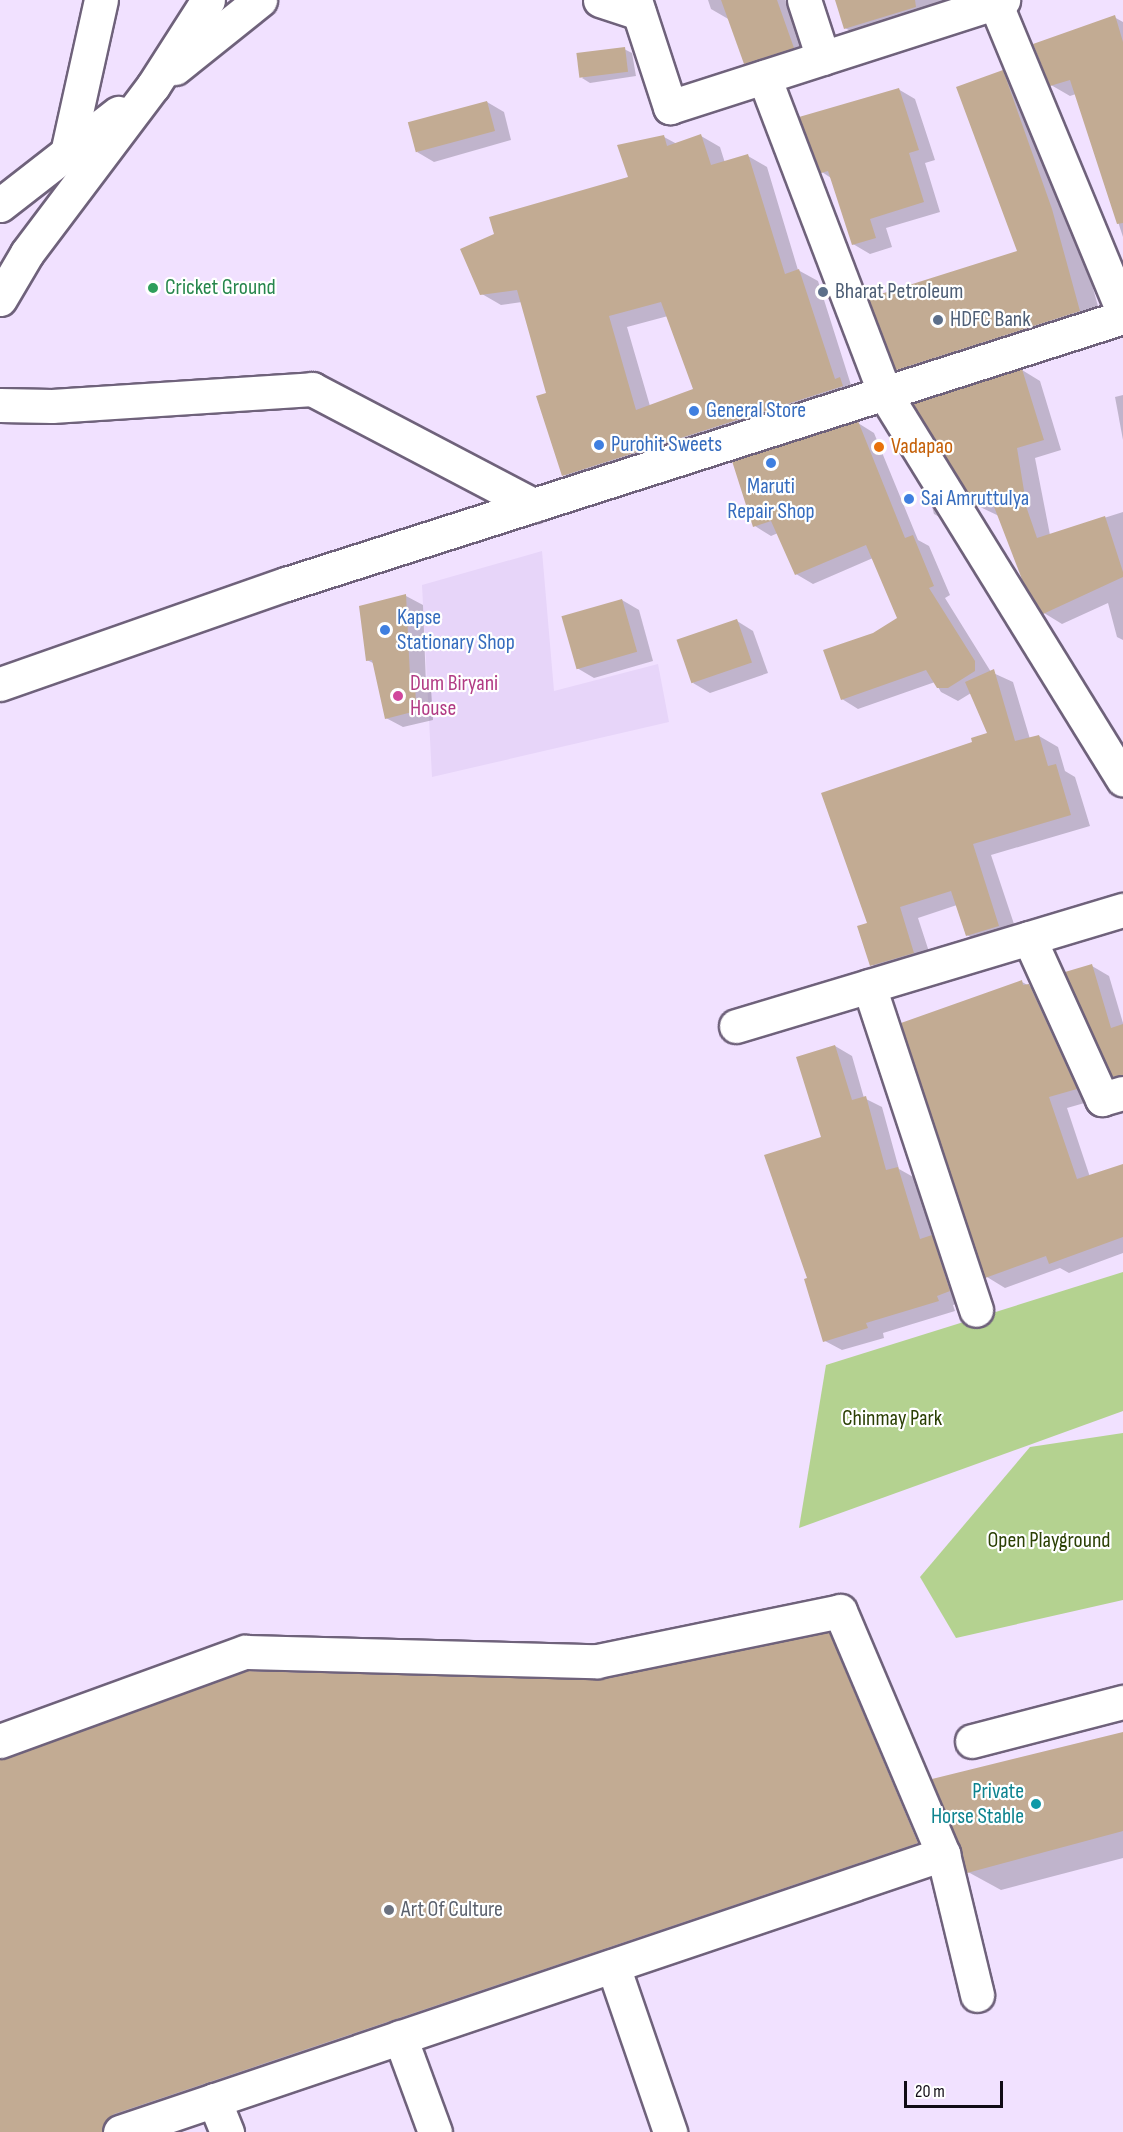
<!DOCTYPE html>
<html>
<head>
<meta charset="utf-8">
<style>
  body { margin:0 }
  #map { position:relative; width:1123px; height:2132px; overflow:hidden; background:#f1e1ff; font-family:"Sofia Sans Condensed",sans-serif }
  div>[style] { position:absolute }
  .built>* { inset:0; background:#e7d5f9 }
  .green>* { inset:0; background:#b4d290 }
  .shadow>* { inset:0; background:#0003 }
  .building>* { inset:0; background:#c2ab93; transform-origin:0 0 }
  .roads { filter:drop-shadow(2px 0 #6f627b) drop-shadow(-2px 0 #6f627b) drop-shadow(0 2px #6f627b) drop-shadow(0 -2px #6f627b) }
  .street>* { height:33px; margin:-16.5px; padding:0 16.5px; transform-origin:16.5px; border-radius:16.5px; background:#fff }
  .dots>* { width:16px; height:16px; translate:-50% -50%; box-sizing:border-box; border:3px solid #fff; border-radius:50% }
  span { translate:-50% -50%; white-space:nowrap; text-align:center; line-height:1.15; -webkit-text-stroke:4.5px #fff; paint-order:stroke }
  .leisure-label { font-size:22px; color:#27864d }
  .left { translate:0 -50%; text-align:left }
  .service-label { font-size:22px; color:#4e5e75 }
  .shop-label { font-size:22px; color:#366cbe }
  .food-label { font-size:22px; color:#c56008 }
  .hotel-label { font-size:22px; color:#b23c85 }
  .park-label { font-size:22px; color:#2b4004 }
  .culture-label { font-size:22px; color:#0d838f }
  .right { translate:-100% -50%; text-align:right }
  .worship-label { font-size:22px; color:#5b616d }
  .scale { position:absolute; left:904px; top:2081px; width:99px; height:27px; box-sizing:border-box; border:3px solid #100b15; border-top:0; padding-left:8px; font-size:18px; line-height:21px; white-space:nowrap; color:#100b15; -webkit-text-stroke:4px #fff; paint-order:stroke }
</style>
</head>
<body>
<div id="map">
  <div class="built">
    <div style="clip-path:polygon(542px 551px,554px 691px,658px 664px,669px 722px,432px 777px,422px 585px)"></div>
  </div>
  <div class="green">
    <div style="clip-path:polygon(1123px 1272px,1123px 1411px,799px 1528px,826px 1365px)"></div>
    <div style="clip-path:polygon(1123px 1433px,1123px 1600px,956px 1638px,920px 1577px,1030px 1447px)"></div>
  </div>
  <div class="shadow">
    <div style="clip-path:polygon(708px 0,785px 0,796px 7px,815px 60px,767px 75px,745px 63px,730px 20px,711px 9px)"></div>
    <div style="clip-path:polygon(837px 0,972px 0,864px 38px,845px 28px)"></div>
    <div style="clip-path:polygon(1114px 17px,1123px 22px,1123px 237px,1076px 94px,1070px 96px,1051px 85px)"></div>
    <div style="clip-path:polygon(624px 49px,632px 53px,636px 76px,590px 83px,582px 78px)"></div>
    <div style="clip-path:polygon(1002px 71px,1026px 85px,1075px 224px,1103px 324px,921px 382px,897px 369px,1019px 252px)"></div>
    <div style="clip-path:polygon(898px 89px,915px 99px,935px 160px,925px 163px,940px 212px,886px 228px,892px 247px,870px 254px,853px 244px,831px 178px,822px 172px)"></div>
    <div style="clip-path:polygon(487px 102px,504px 112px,511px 140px,434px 162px,417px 152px)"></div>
    <div style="clip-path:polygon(evenodd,701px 136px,720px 147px,725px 163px,748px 156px,767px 167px,798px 270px,818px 281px,851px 385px,858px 389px,583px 486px,564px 475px,548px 394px,522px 302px,501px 305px,482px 294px,630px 178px,664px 137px,677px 144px,701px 136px,668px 316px,695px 390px,650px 406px,627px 327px,668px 316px)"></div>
    <div style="clip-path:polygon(1022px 370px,1040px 381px,1061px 450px,1035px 458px,1050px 535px,1123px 512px,1123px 640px,1117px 637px,1108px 603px,1062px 624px,1044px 613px,999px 516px,978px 506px)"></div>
    <div style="clip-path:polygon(1123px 395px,1123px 440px,1115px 397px)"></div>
    <div style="clip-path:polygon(858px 423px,874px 433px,918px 540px,929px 546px,950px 595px,945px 598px,991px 672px,1013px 682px,1030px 739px,1039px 736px,1058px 747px,1065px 771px,1075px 777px,1090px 826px,991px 855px,1018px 936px,986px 946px,967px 935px,957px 905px,918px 918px,933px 964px,891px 976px,872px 965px,869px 924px,974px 743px,989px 734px,971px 693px,958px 701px,941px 692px,935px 682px,858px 709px,842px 699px,874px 634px,899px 619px,873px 558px,813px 584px,796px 574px,778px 533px,771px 536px,755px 526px)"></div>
    <div style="clip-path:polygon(931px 503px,945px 511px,951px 523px,934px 514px)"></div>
    <div style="clip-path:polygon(406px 596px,423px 605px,426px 685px,431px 688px,433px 720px,403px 727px,386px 718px,375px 664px,367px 660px,361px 607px)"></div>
    <div style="clip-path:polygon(622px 600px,639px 610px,653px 661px,594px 678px,577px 668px)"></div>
    <div style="clip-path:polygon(737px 621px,753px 631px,768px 673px,710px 693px,693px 683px)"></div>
    <div style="clip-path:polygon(1092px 966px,1109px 976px,1123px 1023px,1123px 1081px,1114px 1075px)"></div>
    <div style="clip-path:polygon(1022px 982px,1048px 996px,1095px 1100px,1067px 1108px,1090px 1177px,1123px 1165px,1123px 1253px,1069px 1273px,1060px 1268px,1005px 1288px,987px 1277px)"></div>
    <div style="clip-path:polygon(835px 1046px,852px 1056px,864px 1098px,882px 1107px,899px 1169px,915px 1178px,933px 1238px,948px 1247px,966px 1301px,953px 1305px,955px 1311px,883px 1333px,884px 1338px,842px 1350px,825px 1341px,809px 1279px)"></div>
    <div style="clip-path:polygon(evenodd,828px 1634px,861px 1653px,949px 1861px,148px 2132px,0 2132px,0 1759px,597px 1681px,828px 1634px,837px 1655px,840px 1655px,922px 1849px,919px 1850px,837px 1655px)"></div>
    <div style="clip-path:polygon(1123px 1735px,1123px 1858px,1001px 1890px,968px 1872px)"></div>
  </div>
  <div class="building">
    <div style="clip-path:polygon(721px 0,777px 0,794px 48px,744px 64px)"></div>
    <div style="clip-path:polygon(835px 0,915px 0,916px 7px,844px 29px)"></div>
    <div style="clip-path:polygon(1115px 15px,1123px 42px,1123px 223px,1117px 224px,1070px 80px,1050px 86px,1033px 44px)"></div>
    <div style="left:625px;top:47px;width:25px;height:49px;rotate:83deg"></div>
    <div style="clip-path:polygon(1003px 70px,1052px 209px,1080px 311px,896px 370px,868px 298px,1017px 251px,956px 87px)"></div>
    <div style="clip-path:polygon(899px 88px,919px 150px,909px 153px,924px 202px,870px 219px,876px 238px,852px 245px,828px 171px,821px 173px,799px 117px)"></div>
    <div style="left:487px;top:101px;width:31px;height:82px;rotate:75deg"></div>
    <div style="clip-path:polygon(evenodd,701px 134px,711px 165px,748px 154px,785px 274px,799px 269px,835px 379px,840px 377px,843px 386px,562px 476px,536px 396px,546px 393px,517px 290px,480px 295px,460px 249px,494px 234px,489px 217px,628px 177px,617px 145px,664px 135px,667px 146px,701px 134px,661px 302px,693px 389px,636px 410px,609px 316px,661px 302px)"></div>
    <div style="clip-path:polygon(1022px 369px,1044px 440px,1017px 448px,1027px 509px,1037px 538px,1105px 516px,1123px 572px,1123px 577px,1043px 614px,1023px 582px,993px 504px,976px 507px,913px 404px)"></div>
    <div style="clip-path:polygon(858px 421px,905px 538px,913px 535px,934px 586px,929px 588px,975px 661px,975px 671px,948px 688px,937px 688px,926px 670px,841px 700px,823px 650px,873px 633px,897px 618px,866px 545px,795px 575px,771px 521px,753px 527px,732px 461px)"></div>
    <div style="clip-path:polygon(406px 594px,410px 677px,415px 676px,416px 711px,385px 719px,372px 660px,366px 661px,359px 606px)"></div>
    <div style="left:622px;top:599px;width:55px;height:63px;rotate:74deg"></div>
    <div style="left:737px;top:619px;width:46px;height:64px;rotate:71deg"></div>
    <div style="clip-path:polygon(994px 669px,1015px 741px,1039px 735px,1048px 766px,1056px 764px,1071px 815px,973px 844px,999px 926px,966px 936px,951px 891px,900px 907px,914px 953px,870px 966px,857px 926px,867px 923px,821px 793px,972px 742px,971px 738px,987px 733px,965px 682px)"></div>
    <div style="clip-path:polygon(1092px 964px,1111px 1028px,1123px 1024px,1123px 1075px,1112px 1077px,1065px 972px)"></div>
    <div style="clip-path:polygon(1022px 980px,1023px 985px,1029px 984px,1077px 1089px,1049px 1097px,1077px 1179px,1123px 1164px,1123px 1237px,1049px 1264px,1046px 1256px,985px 1278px,901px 1023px)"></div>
    <div style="clip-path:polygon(835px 1045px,852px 1100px,866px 1096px,886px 1170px,898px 1167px,920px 1239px,932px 1235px,950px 1291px,937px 1296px,939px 1301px,866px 1323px,868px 1328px,823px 1342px,804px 1279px,807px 1278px,764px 1155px,821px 1137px,796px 1057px)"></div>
    <div style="clip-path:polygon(829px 1632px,918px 1843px,114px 2114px,106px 2120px,102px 2132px,0 2132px,0 1759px,248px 1671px,597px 1680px)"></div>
    <div style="clip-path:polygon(1123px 1732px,1123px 1831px,967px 1873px,960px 1847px,932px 1779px)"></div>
  </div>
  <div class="roads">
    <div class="street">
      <div style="left:600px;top:0;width:41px;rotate:18.4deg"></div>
      <div style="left:635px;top:0;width:113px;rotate:71.9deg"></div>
      <div style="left:670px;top:107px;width:350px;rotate:-17.8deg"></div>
      <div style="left:804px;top:0;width:61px;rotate:71.9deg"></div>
      <div style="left:994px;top:0;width:337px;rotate:67.5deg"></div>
      <div style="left:175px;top:68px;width:109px;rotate:-38.7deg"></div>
      <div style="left:764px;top:77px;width:339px;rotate:69.1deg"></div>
      <div style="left:885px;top:394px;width:453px;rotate:58.3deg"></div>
      <div style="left:67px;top:153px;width:157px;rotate:-77.5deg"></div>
      <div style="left:0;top:205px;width:150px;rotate:-37.9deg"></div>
      <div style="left:0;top:299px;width:53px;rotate:-59.6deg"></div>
      <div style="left:27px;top:253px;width:209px;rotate:-53deg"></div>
      <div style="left:153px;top:86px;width:102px;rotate:-57.4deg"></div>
      <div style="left:0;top:405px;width:52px;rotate:1.1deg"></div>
      <div style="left:52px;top:406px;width:261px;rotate:-3.7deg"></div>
      <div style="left:312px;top:389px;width:250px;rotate:27.7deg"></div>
      <div style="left:0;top:684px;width:303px;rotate:-19.3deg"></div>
      <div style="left:286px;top:584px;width:879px;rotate:-17.69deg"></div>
      <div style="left:1029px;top:938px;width:177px;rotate:65.6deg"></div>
      <div style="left:1102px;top:1099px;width:22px;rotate:-16deg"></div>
      <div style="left:869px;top:986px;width:341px;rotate:71.7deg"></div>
      <div style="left:736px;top:1026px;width:404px;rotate:-16.7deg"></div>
      <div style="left:0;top:1741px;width:261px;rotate:-20deg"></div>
      <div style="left:245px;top:1652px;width:352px;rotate:1.5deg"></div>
      <div style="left:597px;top:1661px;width:248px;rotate:-11.6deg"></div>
      <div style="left:840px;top:1611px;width:264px;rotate:67deg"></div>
      <div style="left:943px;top:1854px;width:145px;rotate:76.4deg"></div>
      <div style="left:972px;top:1741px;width:156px;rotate:-14.5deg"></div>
      <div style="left:613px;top:1966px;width:176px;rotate:71deg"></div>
      <div style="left:400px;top:2037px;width:101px;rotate:69.8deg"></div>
      <div style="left:214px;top:2100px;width:35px;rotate:68deg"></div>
      <div style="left:120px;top:2132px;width:869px;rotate:-18.66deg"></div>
    </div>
  </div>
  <div class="dots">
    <div style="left:153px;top:288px;background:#2e9e5b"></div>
    <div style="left:823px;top:292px;background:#5c6f8a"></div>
    <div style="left:938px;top:320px;background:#5c6f8a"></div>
    <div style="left:694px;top:411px;background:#3f7fe0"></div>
    <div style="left:599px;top:445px;background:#3f7fe0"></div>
    <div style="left:879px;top:447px;background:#e8710a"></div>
    <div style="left:771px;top:463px;background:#3f7fe0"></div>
    <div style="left:909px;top:499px;background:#3f7fe0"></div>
    <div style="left:385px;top:630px;background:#3f7fe0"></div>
    <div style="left:398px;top:696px;background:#d1479c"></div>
    <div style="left:1036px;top:1804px;background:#0f9aa8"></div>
    <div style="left:389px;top:1910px;background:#6b7280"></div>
  </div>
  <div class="leisure-label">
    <span class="left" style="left:165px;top:288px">Cricket Ground</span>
  </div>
  <div class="service-label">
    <span class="left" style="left:835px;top:292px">Bharat Petroleum</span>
    <span class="left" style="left:950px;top:320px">HDFC Bank</span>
  </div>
  <div class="shop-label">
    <span class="left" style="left:706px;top:411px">General Store</span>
    <span class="left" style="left:611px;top:445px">Purohit Sweets</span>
    <span style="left:771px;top:499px">Maruti<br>Repair Shop</span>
    <span class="left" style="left:921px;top:499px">Sai Amruttulya</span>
    <span class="left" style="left:397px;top:630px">Kapse<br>Stationary Shop</span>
  </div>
  <div class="food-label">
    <span class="left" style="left:891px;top:447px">Vadapao</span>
  </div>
  <div class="hotel-label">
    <span class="left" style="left:410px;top:696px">Dum Biryani<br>House</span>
  </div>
  <div class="park-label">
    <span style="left:892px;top:1419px">Chinmay Park</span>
    <span style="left:1049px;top:1541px">Open Playground</span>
  </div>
  <div class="culture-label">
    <span class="right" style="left:1024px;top:1804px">Private<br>Horse Stable</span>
  </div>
  <div class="worship-label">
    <span class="left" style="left:401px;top:1910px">Art Of Culture</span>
  </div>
  <div class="scale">20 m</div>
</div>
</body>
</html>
